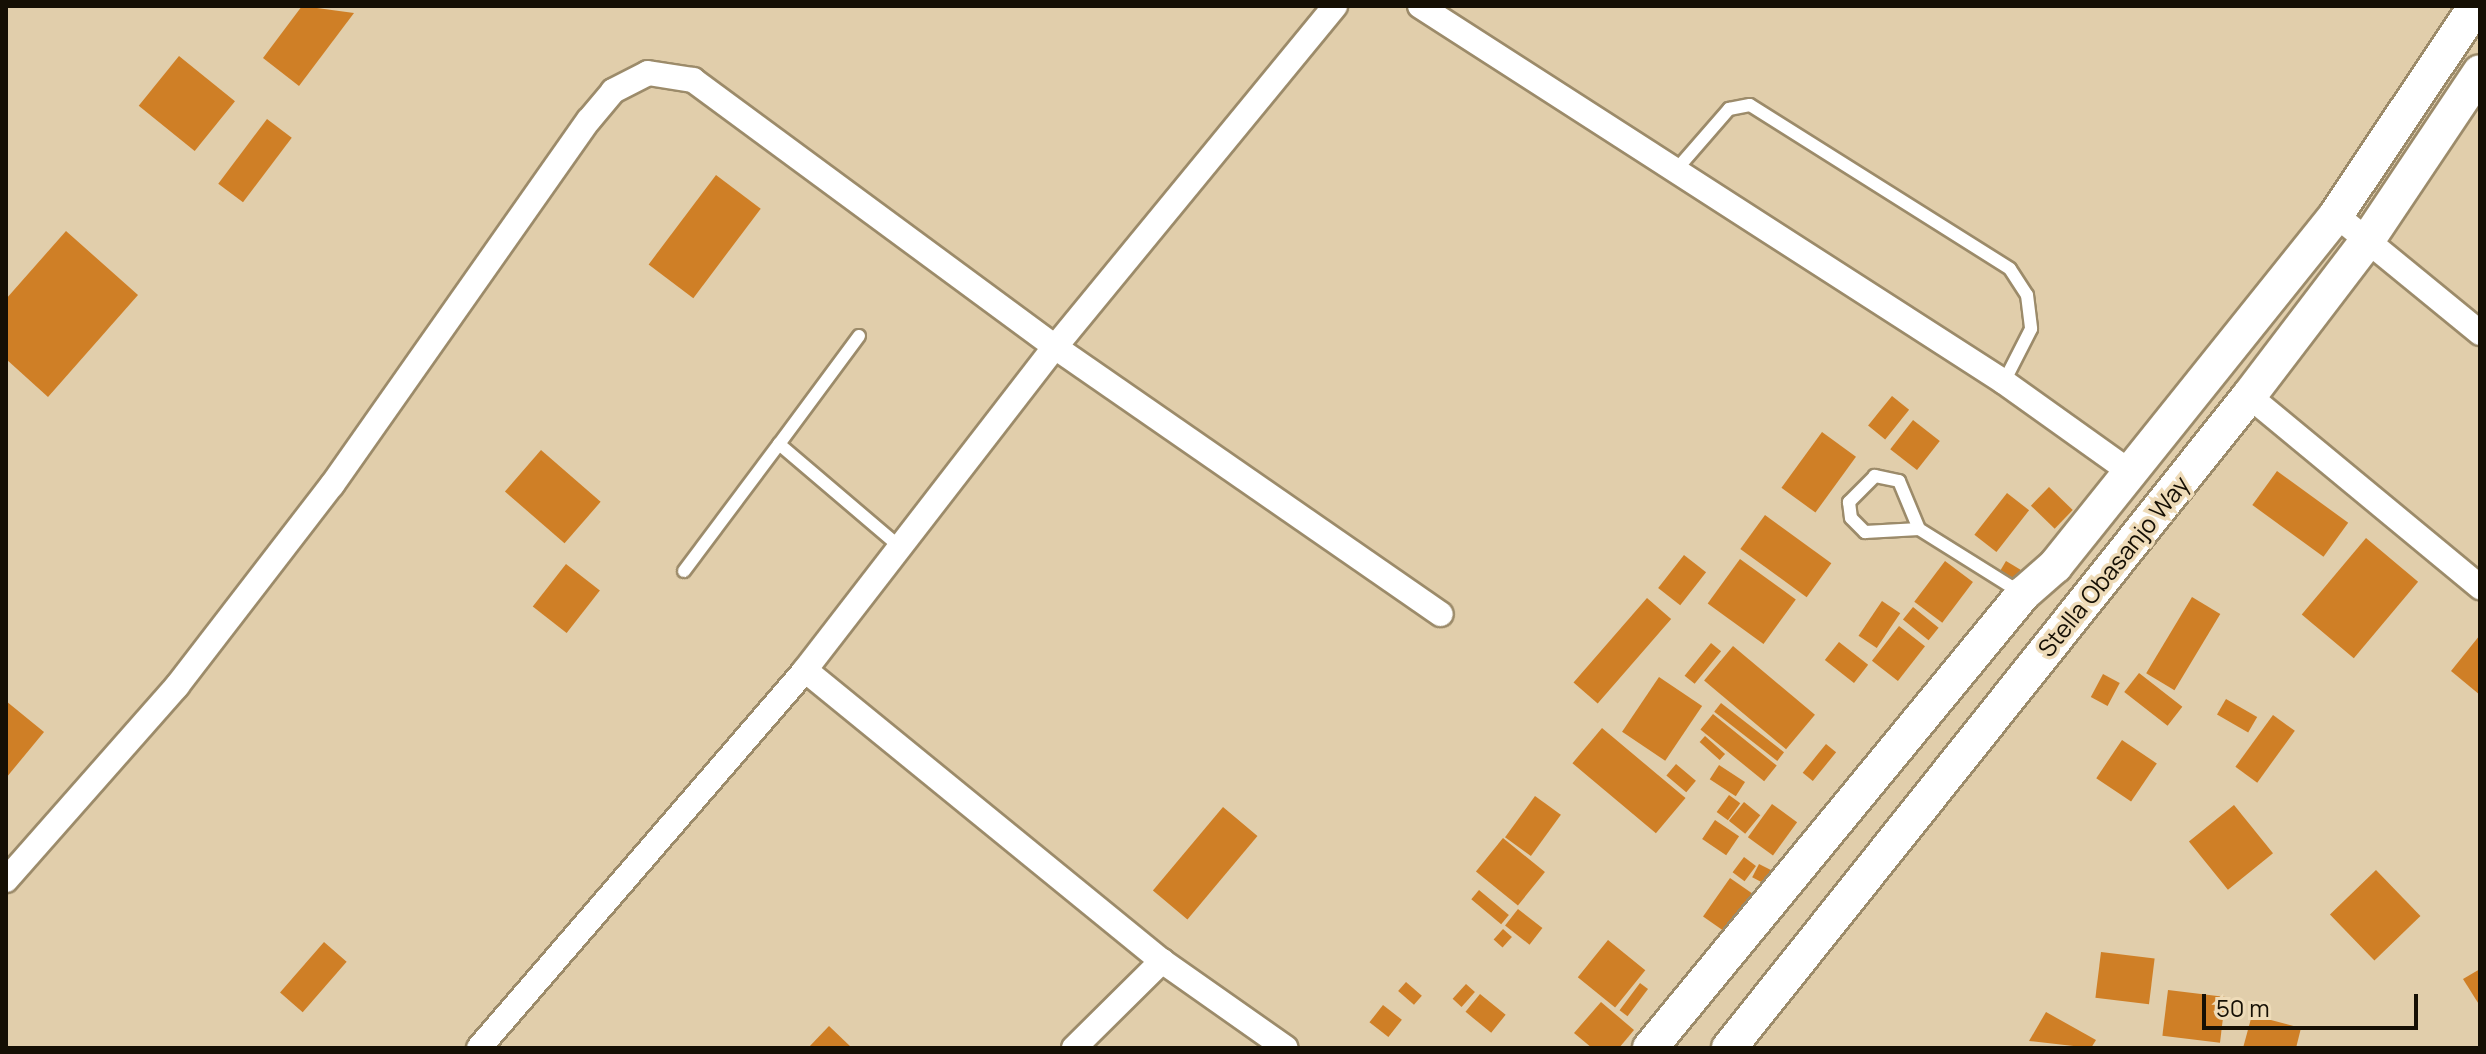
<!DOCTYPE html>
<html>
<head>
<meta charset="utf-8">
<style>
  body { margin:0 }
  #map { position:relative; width:2486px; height:1054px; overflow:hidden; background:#e1ceab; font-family:Manrope,sans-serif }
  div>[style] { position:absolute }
  .building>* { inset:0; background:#cf7f26; transform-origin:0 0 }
  .roads { filter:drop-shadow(2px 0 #9c8b6a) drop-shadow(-2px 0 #9c8b6a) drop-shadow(0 2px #9c8b6a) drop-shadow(0 -2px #9c8b6a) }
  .lane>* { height:12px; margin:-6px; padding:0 6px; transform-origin:6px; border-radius:6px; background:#fff }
  .street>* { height:24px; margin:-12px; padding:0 12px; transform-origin:12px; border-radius:12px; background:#fff }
  .secondary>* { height:34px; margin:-17px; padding:0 17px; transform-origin:17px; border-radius:17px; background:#fff }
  span { translate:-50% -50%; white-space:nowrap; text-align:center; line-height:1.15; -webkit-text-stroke:7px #eedbb8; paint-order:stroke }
  .street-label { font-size:24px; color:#150f04 }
  .frame { position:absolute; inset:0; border:8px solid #150f04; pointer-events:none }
  .scale { position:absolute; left:2202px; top:994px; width:216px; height:36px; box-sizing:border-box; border:4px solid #150f04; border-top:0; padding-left:10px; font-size:24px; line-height:28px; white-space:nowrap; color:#150f04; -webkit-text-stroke:6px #eedbb8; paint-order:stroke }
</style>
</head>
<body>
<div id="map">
  <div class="building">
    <div style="clip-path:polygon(302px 6px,354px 13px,299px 86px,263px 58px)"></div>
    <div style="left:179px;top:56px;width:72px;height:64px;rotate:39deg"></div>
    <div style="left:267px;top:119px;width:31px;height:81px;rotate:37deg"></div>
    <div style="left:716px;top:175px;width:56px;height:112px;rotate:37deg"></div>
    <div style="clip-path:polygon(66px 231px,138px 295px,48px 397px,6px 359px,6px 299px)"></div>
    <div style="left:1892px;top:396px;width:22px;height:38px;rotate:39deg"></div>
    <div style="left:1913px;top:420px;width:34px;height:37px;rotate:38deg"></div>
    <div style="left:1822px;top:432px;width:42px;height:69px;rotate:36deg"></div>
    <div style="left:541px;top:450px;width:79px;height:55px;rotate:41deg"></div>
    <div style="left:2277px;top:471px;width:88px;height:42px;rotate:36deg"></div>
    <div style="left:2049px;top:487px;width:33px;height:26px;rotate:44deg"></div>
    <div style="left:2007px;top:493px;width:28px;height:53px;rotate:38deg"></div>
    <div style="left:1765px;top:515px;width:82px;height:42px;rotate:36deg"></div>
    <div style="left:2366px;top:538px;width:68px;height:100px;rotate:40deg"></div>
    <div style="left:1684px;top:555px;width:28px;height:42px;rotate:38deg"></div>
    <div style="left:1740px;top:559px;width:69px;height:55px;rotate:36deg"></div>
    <div style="left:1945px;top:561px;width:35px;height:51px;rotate:37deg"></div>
    <div style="left:2006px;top:561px;width:17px;height:11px;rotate:31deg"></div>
    <div style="left:566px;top:564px;width:43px;height:54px;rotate:38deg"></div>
    <div style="left:2192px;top:597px;width:33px;height:89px;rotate:31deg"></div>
    <div style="left:1647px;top:598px;width:32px;height:112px;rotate:41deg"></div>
    <div style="left:1882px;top:601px;width:22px;height:42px;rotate:34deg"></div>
    <div style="left:1913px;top:607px;width:33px;height:16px;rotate:39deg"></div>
    <div style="left:1899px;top:626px;width:33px;height:44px;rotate:38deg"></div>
    <div style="clip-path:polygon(2480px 635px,2480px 695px,2451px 671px)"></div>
    <div style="left:1839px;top:642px;width:37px;height:23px;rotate:38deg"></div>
    <div style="left:1711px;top:643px;width:13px;height:42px;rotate:39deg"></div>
    <div style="left:1733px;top:646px;width:107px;height:45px;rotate:40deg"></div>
    <div style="left:2139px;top:673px;width:55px;height:24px;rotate:38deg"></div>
    <div style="left:2103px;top:674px;width:19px;height:26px;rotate:28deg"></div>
    <div style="left:1659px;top:677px;width:52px;height:66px;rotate:34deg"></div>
    <div style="left:2226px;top:699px;width:36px;height:18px;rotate:30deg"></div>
    <div style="clip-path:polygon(6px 701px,44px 732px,6px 778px)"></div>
    <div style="left:1721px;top:703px;width:80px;height:11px;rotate:38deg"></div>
    <div style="left:1713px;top:714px;width:82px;height:20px;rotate:39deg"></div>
    <div style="left:2273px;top:715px;width:27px;height:64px;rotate:36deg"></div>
    <div style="left:1602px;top:728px;width:109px;height:46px;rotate:40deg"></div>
    <div style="left:1705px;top:736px;width:27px;height:8px;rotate:42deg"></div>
    <div style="left:2122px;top:740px;width:42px;height:46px;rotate:34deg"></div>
    <div style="left:1826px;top:744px;width:13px;height:37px;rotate:39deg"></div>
    <div style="left:1676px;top:764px;width:26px;height:15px;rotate:40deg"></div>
    <div style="left:1719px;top:765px;width:31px;height:17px;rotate:33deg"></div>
    <div style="left:1729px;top:795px;width:14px;height:21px;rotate:36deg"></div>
    <div style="left:1535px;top:796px;width:32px;height:51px;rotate:36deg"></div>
    <div style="left:1744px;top:802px;width:21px;height:24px;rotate:39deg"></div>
    <div style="left:1772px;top:804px;width:31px;height:41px;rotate:36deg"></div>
    <div style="left:2234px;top:805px;width:62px;height:58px;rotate:51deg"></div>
    <div style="left:1223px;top:807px;width:45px;height:109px;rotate:40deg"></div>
    <div style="left:1715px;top:820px;width:29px;height:23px;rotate:34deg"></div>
    <div style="left:1503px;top:838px;width:54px;height:43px;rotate:39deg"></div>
    <div style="left:1744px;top:857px;width:15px;height:19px;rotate:37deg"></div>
    <div style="left:1759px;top:864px;width:20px;height:15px;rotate:27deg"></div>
    <div style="left:2376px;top:870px;width:64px;height:64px;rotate:46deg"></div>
    <div style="left:1730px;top:878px;width:32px;height:47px;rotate:35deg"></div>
    <div style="left:1479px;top:890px;width:39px;height:12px;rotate:40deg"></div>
    <div style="left:1518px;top:909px;width:31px;height:21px;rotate:38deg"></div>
    <div style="left:1503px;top:929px;width:12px;height:14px;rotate:42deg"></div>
    <div style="left:1608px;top:940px;width:48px;height:48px;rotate:39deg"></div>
    <div style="left:324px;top:942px;width:30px;height:67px;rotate:41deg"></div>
    <div style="left:2101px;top:952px;width:54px;height:46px;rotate:7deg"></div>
    <div style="clip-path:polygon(2480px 969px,2480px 1006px,2463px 979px)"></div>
    <div style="left:1406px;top:982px;width:21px;height:12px;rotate:41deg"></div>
    <div style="left:1640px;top:983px;width:10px;height:34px;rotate:37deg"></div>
    <div style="left:1466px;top:984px;width:12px;height:20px;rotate:42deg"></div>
    <div style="left:2168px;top:990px;width:58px;height:46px;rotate:7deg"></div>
    <div style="left:1480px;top:994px;width:33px;height:23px;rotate:39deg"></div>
    <div style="clip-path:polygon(1601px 1002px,1634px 1030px,1619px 1048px,1592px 1048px,1574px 1033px)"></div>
    <div style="left:1383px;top:1005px;width:24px;height:22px;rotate:38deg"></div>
    <div style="clip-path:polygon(2046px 1012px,2096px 1040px,2091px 1048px,2029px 1041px)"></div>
    <div style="clip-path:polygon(2252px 1015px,2301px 1028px,2296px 1048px,2243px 1048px)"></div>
    <div style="clip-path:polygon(829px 1026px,852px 1048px,808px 1048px)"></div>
  </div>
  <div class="roads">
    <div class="lane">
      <div style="left:1676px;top:170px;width:81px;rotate:-49deg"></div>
      <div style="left:1729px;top:109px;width:21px;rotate:-11deg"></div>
      <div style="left:1750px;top:105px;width:307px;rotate:32.2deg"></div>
      <div style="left:2010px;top:269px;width:31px;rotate:57deg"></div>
      <div style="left:2027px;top:295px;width:34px;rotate:83deg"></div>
      <div style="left:2031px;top:329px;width:59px;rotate:117deg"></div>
      <div style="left:859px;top:336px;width:134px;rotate:126.5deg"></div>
      <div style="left:779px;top:444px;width:160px;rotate:40.4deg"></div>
      <div style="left:1919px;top:529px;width:52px;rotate:-112.6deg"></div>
      <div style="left:1899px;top:481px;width:25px;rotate:-168deg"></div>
      <div style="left:1875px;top:476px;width:37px;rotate:135deg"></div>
      <div style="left:1849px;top:502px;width:16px;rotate:83deg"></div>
      <div style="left:1851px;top:518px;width:20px;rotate:45deg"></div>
      <div style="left:1865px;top:532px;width:54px;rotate:-3.2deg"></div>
      <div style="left:1919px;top:529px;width:119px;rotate:32deg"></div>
      <div style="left:684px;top:571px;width:159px;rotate:-53.2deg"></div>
    </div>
    <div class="street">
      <div style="left:1420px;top:6px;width:695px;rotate:32.77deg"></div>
      <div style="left:2004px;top:382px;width:155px;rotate:35.5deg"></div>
      <div style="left:2336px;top:215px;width:186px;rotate:39.3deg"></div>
      <div style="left:2249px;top:396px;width:300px;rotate:39.6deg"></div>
      <div style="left:805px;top:670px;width:461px;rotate:39.2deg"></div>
      <div style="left:1162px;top:961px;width:151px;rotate:35.1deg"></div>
      <div style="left:6px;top:880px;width:259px;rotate:-48.6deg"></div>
      <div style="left:177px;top:686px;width:254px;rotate:-52.4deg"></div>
      <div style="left:332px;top:485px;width:446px;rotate:-54.9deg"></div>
      <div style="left:589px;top:120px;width:38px;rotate:-50deg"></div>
      <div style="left:613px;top:91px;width:39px;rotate:-27deg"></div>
      <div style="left:648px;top:73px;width:46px;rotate:8.8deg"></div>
      <div style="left:693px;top:80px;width:450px;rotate:36.4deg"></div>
      <div style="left:1055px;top:347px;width:469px;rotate:34.7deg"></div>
      <div style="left:479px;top:1048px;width:499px;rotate:-49.2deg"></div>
      <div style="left:805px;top:670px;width:408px;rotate:-52.3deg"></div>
      <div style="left:1055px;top:347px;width:441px;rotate:-50.6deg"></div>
      <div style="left:1074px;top:1048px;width:124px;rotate:-44.7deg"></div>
    </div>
    <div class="secondary">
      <div style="left:1650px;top:1048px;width:588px;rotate:-50.59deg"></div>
      <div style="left:2023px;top:594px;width:43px;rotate:-41.2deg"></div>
      <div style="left:2055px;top:566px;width:450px;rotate:-51.3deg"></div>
      <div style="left:2336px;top:215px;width:252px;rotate:-56.2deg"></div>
      <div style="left:1729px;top:1048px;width:834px;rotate:-51.43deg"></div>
      <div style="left:2249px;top:396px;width:195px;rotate:-52.7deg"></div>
      <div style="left:2367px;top:241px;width:203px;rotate:-56.2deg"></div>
    </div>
  </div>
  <div class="street-label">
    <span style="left:2113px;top:566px;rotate:-51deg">Stella Obasanjo Way</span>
  </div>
  <div class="frame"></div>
  <div class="scale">50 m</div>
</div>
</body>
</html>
